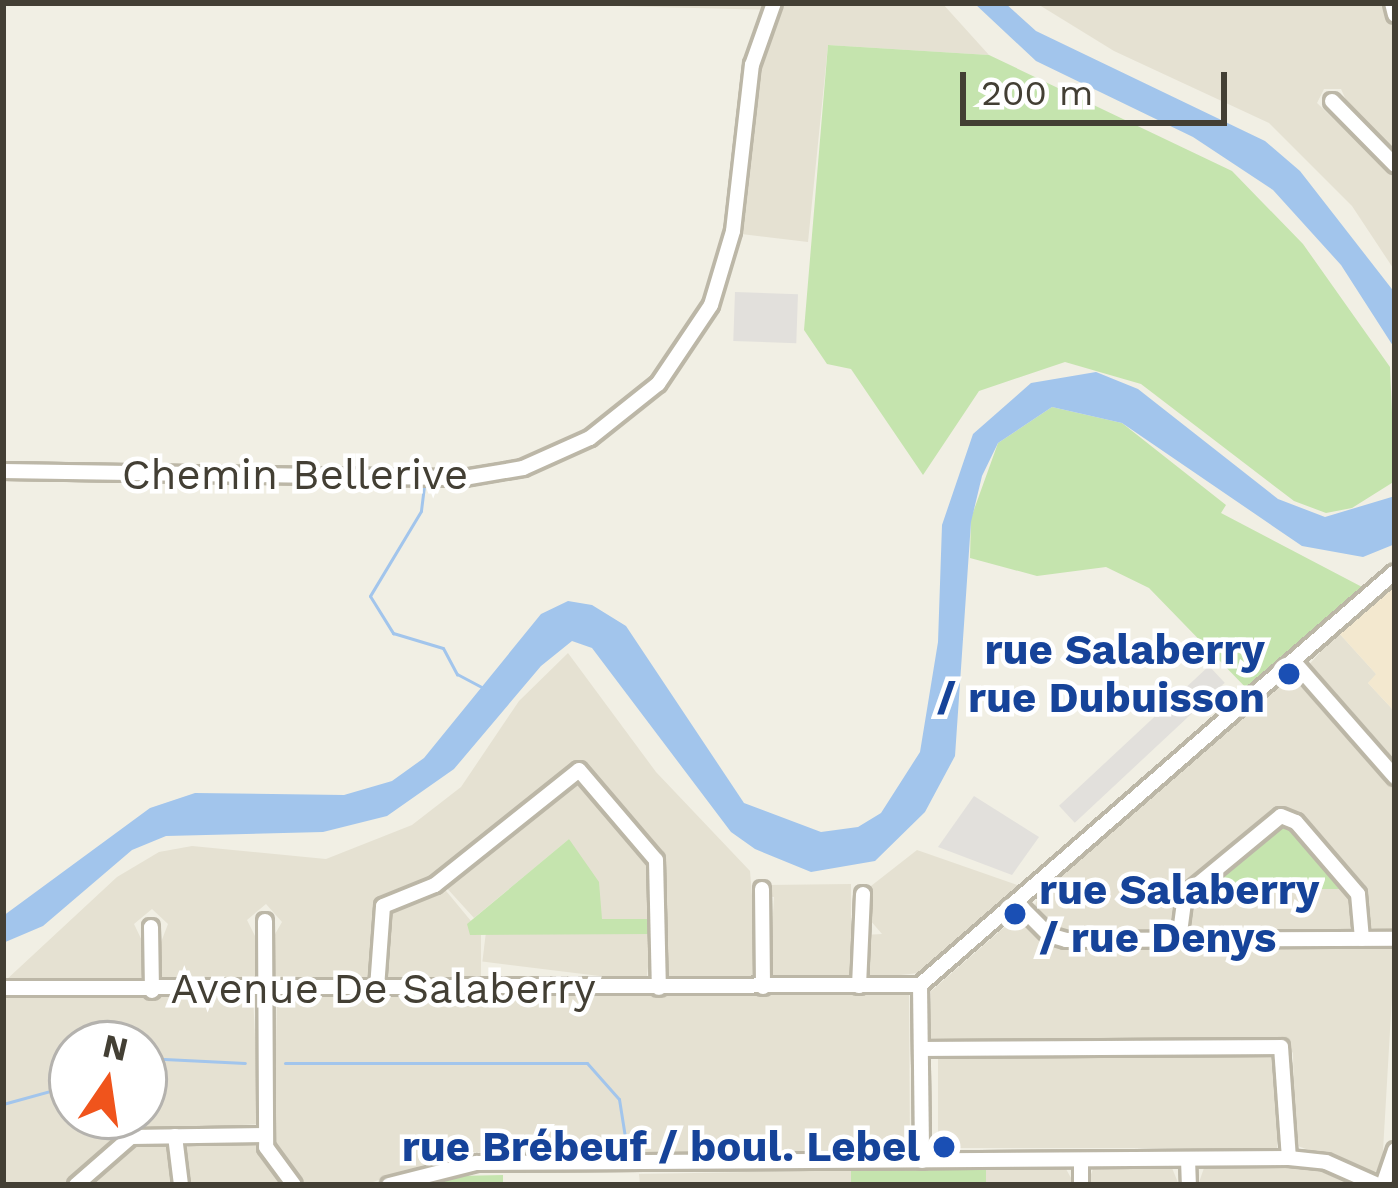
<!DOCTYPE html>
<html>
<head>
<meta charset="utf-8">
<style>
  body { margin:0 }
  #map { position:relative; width:1398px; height:1188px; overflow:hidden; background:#f1efe4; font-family:"Work Sans",sans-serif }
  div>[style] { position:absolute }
  .residential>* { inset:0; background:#e5e1d2; transform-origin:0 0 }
  .commercial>* { inset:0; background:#f3e8cf }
  .green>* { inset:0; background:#c5e4ae; transform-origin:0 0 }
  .parking>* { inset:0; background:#e2e0dc; transform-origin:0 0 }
  .water>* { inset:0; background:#a2c5ec }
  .stream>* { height:3px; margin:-1.5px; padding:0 1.5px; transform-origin:1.5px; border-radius:1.5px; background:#a2c5ec }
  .roads { filter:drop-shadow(3px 0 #bcb7a7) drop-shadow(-3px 0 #bcb7a7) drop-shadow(0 3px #bcb7a7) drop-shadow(0 -3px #bcb7a7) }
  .minor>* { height:14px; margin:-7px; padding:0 7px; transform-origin:7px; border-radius:7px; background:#fff }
  .dots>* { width:33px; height:33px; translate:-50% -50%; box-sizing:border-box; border:6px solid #fff; border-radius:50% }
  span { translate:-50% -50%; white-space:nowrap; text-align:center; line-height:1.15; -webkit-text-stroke:9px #fff; paint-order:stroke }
  .street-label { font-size:42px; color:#433f34 }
  .transit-label { font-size:42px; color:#164399; font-weight:700 }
  .right { translate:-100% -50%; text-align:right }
  .left { translate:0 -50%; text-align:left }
  .frame { position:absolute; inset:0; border:6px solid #433f34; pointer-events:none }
  .north { position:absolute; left:48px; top:1020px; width:120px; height:120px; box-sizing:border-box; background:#fff; border:3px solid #b4b2ae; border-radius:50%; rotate:13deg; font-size:33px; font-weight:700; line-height:48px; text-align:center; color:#433f34 }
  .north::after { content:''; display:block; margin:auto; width:42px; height:54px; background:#f0541c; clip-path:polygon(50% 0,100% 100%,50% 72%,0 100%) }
  .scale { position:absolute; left:960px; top:72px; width:267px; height:54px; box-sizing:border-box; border:6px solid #433f34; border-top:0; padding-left:15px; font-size:36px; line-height:42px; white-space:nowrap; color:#433f34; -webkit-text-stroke:9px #fff; paint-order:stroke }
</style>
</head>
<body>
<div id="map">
  <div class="residential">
    <div style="clip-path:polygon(498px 3px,942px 3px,989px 55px,828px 45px,808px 242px,741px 234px,757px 69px,774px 10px)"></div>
    <div style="clip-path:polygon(1036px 3px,1384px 3px,1395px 27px,1395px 152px,1350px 109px,1341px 89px,1324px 89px,1317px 103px,1395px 178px,1395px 271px,1352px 206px,1269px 123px,1114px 51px)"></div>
    <div style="clip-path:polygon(1338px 632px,1377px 675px,1368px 683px,1395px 712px,1395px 767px,1307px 667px)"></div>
    <div style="clip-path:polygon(568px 653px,656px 772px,750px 871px,759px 981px,668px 981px,660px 855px,592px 770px,579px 765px,425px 883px,378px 903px,367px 982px,274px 982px,271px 941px,282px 922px,266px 904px,247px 920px,258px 942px,256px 981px,163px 984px,158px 950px,168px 924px,152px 909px,134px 924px,146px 949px,140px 985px,5px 981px,117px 877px,159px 852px,192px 846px,326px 859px,412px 825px,461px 787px,519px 701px)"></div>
    <div style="clip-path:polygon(1290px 675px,1395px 789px,1395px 933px,1370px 928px,1363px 891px,1285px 810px,1266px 815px,1187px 884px,1164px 934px,1051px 930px,1033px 910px,1039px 895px)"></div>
    <div style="clip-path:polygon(579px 777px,650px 863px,652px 919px,602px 920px,569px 839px,474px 918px,444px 885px)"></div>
    <div style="clip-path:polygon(917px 850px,1026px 888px,928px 972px,865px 979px,864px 935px,882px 934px,870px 920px,871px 886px)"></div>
    <div style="clip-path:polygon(851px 884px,851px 928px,858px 929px,853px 979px,769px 981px,774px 897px,764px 896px,766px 885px)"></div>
    <div style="clip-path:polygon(442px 886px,471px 921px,470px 935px,481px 935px,481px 984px,386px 981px,386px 913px)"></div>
    <div style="clip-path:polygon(1200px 889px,1346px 889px,1356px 924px,1345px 933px,1196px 934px,1187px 929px,1187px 903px)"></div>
    <div style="clip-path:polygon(1017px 916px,1062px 946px,1395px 945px,1382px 1168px,1373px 1173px,1295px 1145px,1293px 1053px,1283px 1041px,931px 1040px,931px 991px)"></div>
    <div style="left:652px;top:934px;width:48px;height:165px;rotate:97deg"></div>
    <div style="clip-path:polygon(evenodd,3px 992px,253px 994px,259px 1124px,135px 1131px,81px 1166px,70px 1185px,3px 1185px,3px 992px,72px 1044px,144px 1044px,144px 1116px,72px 1116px,72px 1044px)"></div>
    <div style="clip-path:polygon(909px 992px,910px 1152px,463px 1152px,364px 1185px,305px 1185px,274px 1144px,277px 996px)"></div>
    <div style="left:1277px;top:1054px;width:94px;height:339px;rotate:90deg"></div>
    <div style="clip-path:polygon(161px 1142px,170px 1149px,175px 1185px,83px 1185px,131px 1144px)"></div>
    <div style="clip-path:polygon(194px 1142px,257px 1143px,286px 1185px,187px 1185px,183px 1150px)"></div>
    <div style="clip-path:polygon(1172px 1168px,1179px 1185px,1087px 1185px,1093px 1169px)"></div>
    <div style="clip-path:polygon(1204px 1168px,1311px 1168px,1355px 1185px,1198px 1185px)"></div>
    <div style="clip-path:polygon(1066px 1169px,1075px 1185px,986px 1185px,986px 1170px)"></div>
    <div style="clip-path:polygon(851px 1170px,851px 1185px,640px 1185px,639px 1174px)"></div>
  </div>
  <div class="commercial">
    <div style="clip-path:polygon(1395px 581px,1395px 712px,1368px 683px,1376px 674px,1338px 632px)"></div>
  </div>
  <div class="green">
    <div style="clip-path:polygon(828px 45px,989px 55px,1232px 171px,1303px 244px,1390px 367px,1395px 481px,1352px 508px,1326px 513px,1294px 501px,1141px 384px,1065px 362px,979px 391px,923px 475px,851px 369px,827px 364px,804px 330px)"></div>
    <div style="clip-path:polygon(1052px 407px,1122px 423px,1226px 505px,1221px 513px,1364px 588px,1251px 693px,1149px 588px,1106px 567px,1037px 576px,970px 558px,971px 518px,998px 443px)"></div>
    <div style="clip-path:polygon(1281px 822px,1346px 889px,1200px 889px)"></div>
    <div style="clip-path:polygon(569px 839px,599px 882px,602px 919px,652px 919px,652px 934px,470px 935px,467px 924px)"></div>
    <div style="left:986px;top:1170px;width:15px;height:135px;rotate:90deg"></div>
    <div style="clip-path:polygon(503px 1175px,503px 1185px,420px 1185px,458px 1176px)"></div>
  </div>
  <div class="parking">
    <div style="left:735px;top:292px;width:63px;height:49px;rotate:2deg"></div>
    <div style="left:1209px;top:666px;width:23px;height:205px;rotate:47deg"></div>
    <div style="clip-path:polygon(974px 796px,1039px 837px,1012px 875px,938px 847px)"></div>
  </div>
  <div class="water">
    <div style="clip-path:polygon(974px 3px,1005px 3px,1036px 31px,1265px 141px,1300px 171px,1395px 293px,1395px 349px,1341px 265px,1273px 190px,1193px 137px,1036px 61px)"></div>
    <div style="clip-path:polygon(1096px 372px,1138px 389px,1278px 499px,1325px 517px,1395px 496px,1395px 544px,1363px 557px,1302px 546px,1122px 423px,1052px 407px,998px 443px,982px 476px,971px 522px,955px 756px,925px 812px,875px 861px,811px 872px,755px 849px,731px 832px,592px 648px,572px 641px,541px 666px,454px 769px,387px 816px,323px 832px,166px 836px,132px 850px,43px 926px,3px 943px,3px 916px,150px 808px,195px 793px,344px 795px,392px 781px,424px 758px,541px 614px,568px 601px,592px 605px,626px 626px,744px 803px,821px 832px,858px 827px,881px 813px,920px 752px,938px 642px,942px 525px,973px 434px,1031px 383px)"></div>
  </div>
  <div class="stream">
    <div style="left:424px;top:486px;width:25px;rotate:97deg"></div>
    <div style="left:421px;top:511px;width:99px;rotate:121deg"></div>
    <div style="left:370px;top:596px;width:44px;rotate:58.1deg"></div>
    <div style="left:393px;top:633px;width:52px;rotate:16.7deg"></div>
    <div style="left:443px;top:648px;width:30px;rotate:62deg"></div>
    <div style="left:457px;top:674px;width:32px;rotate:28deg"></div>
    <div style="left:144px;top:1058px;width:101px;rotate:2.8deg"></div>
    <div style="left:285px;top:1063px;width:302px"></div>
    <div style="left:587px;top:1063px;width:48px;rotate:48.4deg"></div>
    <div style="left:619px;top:1099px;width:45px;rotate:81deg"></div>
    <div style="left:3px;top:1104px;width:72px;rotate:-15.4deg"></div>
    <div style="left:625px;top:1185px;width:2px;rotate:-90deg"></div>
  </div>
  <div class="roads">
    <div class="minor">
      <div style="left:1392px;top:3px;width:12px;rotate:76deg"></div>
      <div style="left:1332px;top:101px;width:90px;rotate:45.5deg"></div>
      <div style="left:3px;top:471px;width:461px;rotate:0.9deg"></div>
      <div style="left:464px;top:478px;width:60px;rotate:-9.6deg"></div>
      <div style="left:523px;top:468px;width:73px;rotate:-24.1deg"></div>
      <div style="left:590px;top:438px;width:87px;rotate:-38.5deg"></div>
      <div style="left:658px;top:384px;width:95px;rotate:-56.1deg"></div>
      <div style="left:711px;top:305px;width:77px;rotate:-73.4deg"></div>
      <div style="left:733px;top:231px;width:167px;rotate:-83.5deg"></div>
      <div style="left:752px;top:65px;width:66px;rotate:-70.5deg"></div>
      <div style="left:1294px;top:662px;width:153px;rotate:48.7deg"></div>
      <div style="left:762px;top:889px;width:98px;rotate:89.4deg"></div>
      <div style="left:1019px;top:905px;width:42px;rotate:45deg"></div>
      <div style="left:1049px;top:935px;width:18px;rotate:16deg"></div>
      <div style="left:1066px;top:940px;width:329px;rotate:-0.2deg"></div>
      <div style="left:265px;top:921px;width:226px;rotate:89.7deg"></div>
      <div style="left:266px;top:1147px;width:47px;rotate:53.6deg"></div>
      <div style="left:151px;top:927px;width:64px;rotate:89.1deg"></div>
      <div style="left:1179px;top:940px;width:45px;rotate:-82.4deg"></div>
      <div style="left:1185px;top:895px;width:124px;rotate:-39.5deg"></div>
      <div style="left:1281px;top:816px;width:16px;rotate:22deg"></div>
      <div style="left:1296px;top:822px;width:95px;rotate:49.3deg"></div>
      <div style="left:1358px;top:894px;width:45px;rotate:84.9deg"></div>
      <div style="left:920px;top:985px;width:176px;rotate:89.3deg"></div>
      <div style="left:859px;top:986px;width:92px;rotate:-87.5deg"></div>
      <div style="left:3px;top:988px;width:917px;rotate:-0.19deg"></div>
      <div style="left:920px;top:985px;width:629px;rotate:-41.01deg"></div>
      <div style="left:377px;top:988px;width:82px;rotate:-85.8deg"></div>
      <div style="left:383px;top:906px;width:56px;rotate:-22deg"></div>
      <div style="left:435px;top:885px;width:184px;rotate:-38.6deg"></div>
      <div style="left:579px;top:770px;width:118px;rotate:49.5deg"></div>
      <div style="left:656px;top:860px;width:128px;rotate:88.7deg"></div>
      <div style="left:921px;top:1049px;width:360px;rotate:-0.3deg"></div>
      <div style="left:1281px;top:1047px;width:111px;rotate:85.9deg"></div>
      <div style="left:175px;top:1136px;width:49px;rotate:83deg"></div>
      <div style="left:1188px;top:1159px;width:26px;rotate:88deg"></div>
      <div style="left:1081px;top:1160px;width:25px;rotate:90deg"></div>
      <div style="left:76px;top:1185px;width:73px;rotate:-41.1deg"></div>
      <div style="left:131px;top:1137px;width:134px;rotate:-0.9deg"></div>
      <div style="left:389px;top:1185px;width:90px;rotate:-14.2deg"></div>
      <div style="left:476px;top:1163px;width:813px;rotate:-0.35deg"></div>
      <div style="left:1289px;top:1158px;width:37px;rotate:6deg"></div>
      <div style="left:1326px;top:1162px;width:57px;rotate:23.9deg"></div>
      <div style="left:1383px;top:1185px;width:37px;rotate:-71deg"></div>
    </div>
  </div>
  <div class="dots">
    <div style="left:1289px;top:674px;background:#1a4fb4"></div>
    <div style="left:1015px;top:914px;background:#1a4fb4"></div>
    <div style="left:944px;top:1147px;background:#1a4fb4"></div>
  </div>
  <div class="street-label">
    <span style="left:295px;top:475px">Chemin Bellerive</span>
    <span style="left:383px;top:989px">Avenue De Salaberry</span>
  </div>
  <div class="transit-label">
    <span class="right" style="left:1265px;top:674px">rue Salaberry<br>/ rue Dubuisson</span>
    <span class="left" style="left:1039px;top:914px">rue Salaberry<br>/ rue Denys</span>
    <span class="right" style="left:920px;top:1147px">rue Brébeuf / boul. Lebel</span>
  </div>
  <div class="frame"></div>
  <div class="north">N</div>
  <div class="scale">200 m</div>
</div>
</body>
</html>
